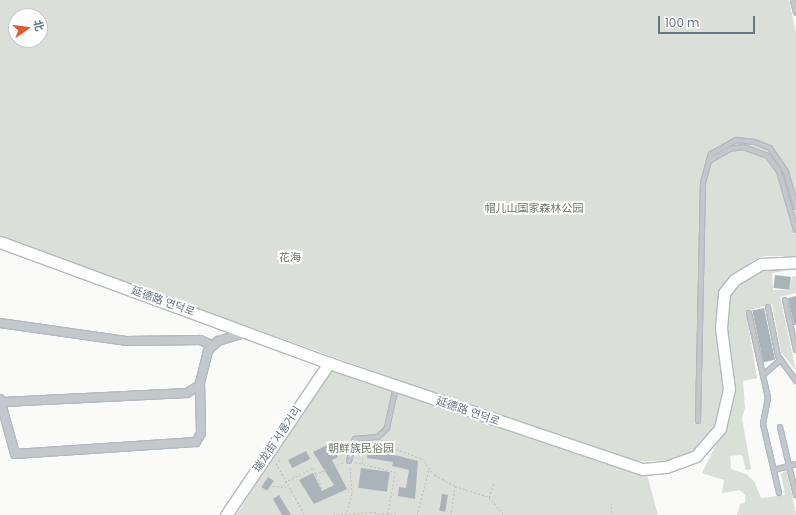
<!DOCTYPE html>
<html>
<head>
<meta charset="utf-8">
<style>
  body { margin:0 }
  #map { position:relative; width:796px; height:515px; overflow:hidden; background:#fafaf8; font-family:Poppins,"Noto Sans SC","Noto Sans KR",sans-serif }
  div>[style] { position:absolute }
  .green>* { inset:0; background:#dadfd7 }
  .building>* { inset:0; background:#aab3b9; transform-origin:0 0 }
  .path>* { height:1px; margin-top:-0.5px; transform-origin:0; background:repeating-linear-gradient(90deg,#bbbfc2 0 2px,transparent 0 4px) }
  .roads { filter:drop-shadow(1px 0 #b3babf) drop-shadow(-1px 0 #b3babf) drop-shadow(0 1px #b3babf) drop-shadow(0 -1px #b3babf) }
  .lane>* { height:4px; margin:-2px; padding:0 2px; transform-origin:2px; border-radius:2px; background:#c3c8cc }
  .street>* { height:8px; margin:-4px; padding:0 4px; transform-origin:4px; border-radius:4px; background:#c3c8cc }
  .secondary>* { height:11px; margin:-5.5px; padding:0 5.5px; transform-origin:5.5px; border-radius:5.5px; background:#fff }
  span { translate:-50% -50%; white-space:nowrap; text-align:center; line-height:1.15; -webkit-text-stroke:4px #fff; paint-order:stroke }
  .park-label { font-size:11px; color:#687a64 }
  .street-label { font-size:11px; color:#657683 }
  .north { position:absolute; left:8px; top:8px; width:40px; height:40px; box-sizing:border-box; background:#fff; border:1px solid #c1c8cd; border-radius:50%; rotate:76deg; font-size:11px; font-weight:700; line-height:16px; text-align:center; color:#657683 }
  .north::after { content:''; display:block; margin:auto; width:14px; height:18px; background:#e4572e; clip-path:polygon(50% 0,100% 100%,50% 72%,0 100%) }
  .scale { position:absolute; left:658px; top:16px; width:97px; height:18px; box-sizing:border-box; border:2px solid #657683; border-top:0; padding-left:5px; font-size:12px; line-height:14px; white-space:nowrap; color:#657683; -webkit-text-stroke:3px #fff; paint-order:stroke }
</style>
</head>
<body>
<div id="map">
  <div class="green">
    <div style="clip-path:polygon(evenodd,0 0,789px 0,796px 33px,796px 256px,765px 256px,752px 261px,726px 288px,725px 393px,713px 436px,683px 460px,628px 462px,0 238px,0 0,16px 16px,40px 16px,40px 40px,16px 40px,16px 16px)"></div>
    <div style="clip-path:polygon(759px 267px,796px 269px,772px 273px,773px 290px,789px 290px,792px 277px,796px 276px,796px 293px,780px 297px,796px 371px,781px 352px,772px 304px,746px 311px,757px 378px,743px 381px,745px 408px,742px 418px,751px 469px,746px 470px,742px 455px,730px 456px,731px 469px,746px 474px,754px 481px,761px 498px,785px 495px,781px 474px,787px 469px,796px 515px,737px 515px,740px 504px,745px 503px,745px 495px,740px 490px,722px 493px,724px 480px,702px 473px,729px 418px,733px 404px,725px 309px,735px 287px)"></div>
    <div style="clip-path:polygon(336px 368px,608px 465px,646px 471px,658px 515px,236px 515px,330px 370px)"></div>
  </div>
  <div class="building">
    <div style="left:775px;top:275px;width:16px;height:13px;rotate:7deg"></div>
    <div style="clip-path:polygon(796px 296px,796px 325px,794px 325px,788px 298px)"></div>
    <div style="left:764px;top:308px;width:53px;height:12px;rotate:78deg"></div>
    <div style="clip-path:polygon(331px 443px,338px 457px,332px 460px,347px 489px,314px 504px,299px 480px,313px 473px,322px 491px,334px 485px,313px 452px)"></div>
    <div style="clip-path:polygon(369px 448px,418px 461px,415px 499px,398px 496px,399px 487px,406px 488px,409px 470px,392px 466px,393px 462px,367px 458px)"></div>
    <div style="left:306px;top:451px;width:9px;height:20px;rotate:63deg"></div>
    <div style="left:361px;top:468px;width:29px;height:20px;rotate:8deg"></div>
    <div style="left:268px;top:477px;width:7px;height:12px;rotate:34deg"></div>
    <div style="left:442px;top:494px;width:6px;height:17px;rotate:9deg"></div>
    <div style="clip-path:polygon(279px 495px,291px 515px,282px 515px,273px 499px)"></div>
  </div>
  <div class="path">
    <div style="left:381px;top:440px;width:10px;rotate:37deg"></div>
    <div style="left:389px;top:446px;width:34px;rotate:21deg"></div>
    <div style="left:421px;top:458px;width:22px;rotate:51deg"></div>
    <div style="left:435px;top:475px;width:23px;rotate:29deg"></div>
    <div style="left:455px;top:486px;width:36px;rotate:18deg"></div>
    <div style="left:489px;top:497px;width:23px;rotate:50deg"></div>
    <div style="left:280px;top:460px;width:5px;rotate:143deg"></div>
    <div style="left:276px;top:463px;width:60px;rotate:60.9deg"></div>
    <div style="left:355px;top:462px;width:41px;rotate:14deg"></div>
    <div style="left:395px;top:472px;width:42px;rotate:99.7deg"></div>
    <div style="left:362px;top:463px;width:20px;rotate:-81deg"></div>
    <div style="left:315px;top:474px;width:31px;rotate:-22deg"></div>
    <div style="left:285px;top:482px;width:31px;rotate:-27deg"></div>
    <div style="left:313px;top:468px;width:24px;rotate:66deg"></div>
    <div style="left:273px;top:486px;width:13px;rotate:4deg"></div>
    <div style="left:489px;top:497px;width:15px;rotate:-70deg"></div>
    <div style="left:611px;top:503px;width:12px;rotate:85deg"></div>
    <div style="left:347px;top:511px;width:19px;rotate:-74deg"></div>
    <div style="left:352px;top:493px;width:26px;rotate:-94deg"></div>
    <div style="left:329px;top:515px;width:41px;rotate:-4.2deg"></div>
    <div style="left:370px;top:512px;width:31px;rotate:6deg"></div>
    <div style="left:417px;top:515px;width:48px;rotate:-75.4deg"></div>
    <div style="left:451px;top:515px;width:29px;rotate:-82deg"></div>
    <div style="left:519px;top:515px;width:21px"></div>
  </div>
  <div class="roads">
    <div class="lane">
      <div style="left:793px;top:0;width:13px;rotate:77deg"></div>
      <div style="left:709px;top:161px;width:24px;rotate:-30deg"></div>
      <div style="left:730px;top:149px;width:13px;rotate:-9deg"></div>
      <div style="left:743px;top:147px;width:27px;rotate:20deg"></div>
      <div style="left:768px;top:156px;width:19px;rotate:54deg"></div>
      <div style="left:779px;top:171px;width:61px;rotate:73.9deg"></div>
      <div style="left:785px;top:300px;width:51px;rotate:77.6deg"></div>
      <div style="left:768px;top:307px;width:50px;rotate:78.5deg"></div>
      <div style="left:778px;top:356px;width:31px;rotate:54deg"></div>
      <div style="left:749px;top:313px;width:87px;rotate:77.4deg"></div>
      <div style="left:768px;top:398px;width:26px;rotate:101deg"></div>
      <div style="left:763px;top:424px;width:71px;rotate:76.9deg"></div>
      <div style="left:763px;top:375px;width:23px;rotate:-41deg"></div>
      <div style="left:698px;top:421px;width:238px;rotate:-88.8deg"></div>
      <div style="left:703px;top:183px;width:30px;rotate:-75deg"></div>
      <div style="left:711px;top:154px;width:29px;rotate:-29deg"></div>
      <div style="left:736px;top:140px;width:19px;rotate:6deg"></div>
      <div style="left:755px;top:142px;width:16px;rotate:22deg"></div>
      <div style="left:770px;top:148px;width:29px;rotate:56deg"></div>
      <div style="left:786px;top:172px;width:36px;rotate:74deg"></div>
      <div style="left:780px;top:427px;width:70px;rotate:76.8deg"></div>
      <div style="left:349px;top:461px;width:23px;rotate:-75deg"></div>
      <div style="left:355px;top:439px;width:23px;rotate:-5deg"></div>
      <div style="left:378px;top:437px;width:13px;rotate:-45deg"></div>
      <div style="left:387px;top:428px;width:43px;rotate:-77.9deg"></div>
      <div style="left:774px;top:470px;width:23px;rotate:-15deg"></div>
    </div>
    <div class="street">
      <div style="left:0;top:323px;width:127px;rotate:8.1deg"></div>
      <div style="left:126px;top:341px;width:74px;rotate:-0.8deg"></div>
      <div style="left:200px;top:340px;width:13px;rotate:23deg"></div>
      <div style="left:0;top:399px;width:57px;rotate:74.7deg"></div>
      <div style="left:15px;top:454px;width:181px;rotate:-3.8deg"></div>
      <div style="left:196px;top:442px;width:10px;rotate:-61deg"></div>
      <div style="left:201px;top:433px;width:50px;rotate:-91.1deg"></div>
      <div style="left:200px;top:383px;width:33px;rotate:-76deg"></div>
      <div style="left:208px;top:351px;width:14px;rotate:-45deg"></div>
      <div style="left:218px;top:341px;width:27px;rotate:-17deg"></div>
      <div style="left:3px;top:402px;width:184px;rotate:-2.8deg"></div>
      <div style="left:187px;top:393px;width:15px;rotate:-32deg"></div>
    </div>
    <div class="secondary">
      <div style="left:0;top:242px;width:351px;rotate:20.2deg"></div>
      <div style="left:329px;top:363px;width:331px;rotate:18.7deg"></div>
      <div style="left:643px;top:469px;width:23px;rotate:-5deg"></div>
      <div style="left:666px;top:467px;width:32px;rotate:-20deg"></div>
      <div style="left:696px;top:456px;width:37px;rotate:-49deg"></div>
      <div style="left:720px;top:428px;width:40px;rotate:-77deg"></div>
      <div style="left:729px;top:389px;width:62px;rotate:-97.5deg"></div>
      <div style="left:721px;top:328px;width:35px;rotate:-85deg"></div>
      <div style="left:724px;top:293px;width:16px;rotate:-52deg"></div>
      <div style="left:734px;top:280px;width:31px;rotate:-31deg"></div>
      <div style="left:761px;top:264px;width:35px;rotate:-3deg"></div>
      <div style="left:226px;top:515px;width:184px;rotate:-55.9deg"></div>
    </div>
  </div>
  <div class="park-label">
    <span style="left:534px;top:208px">帽儿山国家森林公园</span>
    <span style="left:290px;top:257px">花海</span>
    <span style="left:361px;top:448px">朝鲜族民俗园</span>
  </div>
  <div class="street-label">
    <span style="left:163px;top:301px;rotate:20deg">延德路 연덕로</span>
    <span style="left:468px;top:411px;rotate:19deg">延德路 연덕로</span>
    <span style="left:277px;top:439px;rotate:-56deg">瑞龙街 서룡거리</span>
  </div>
  <div class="north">北</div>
  <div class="scale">100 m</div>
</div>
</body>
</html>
